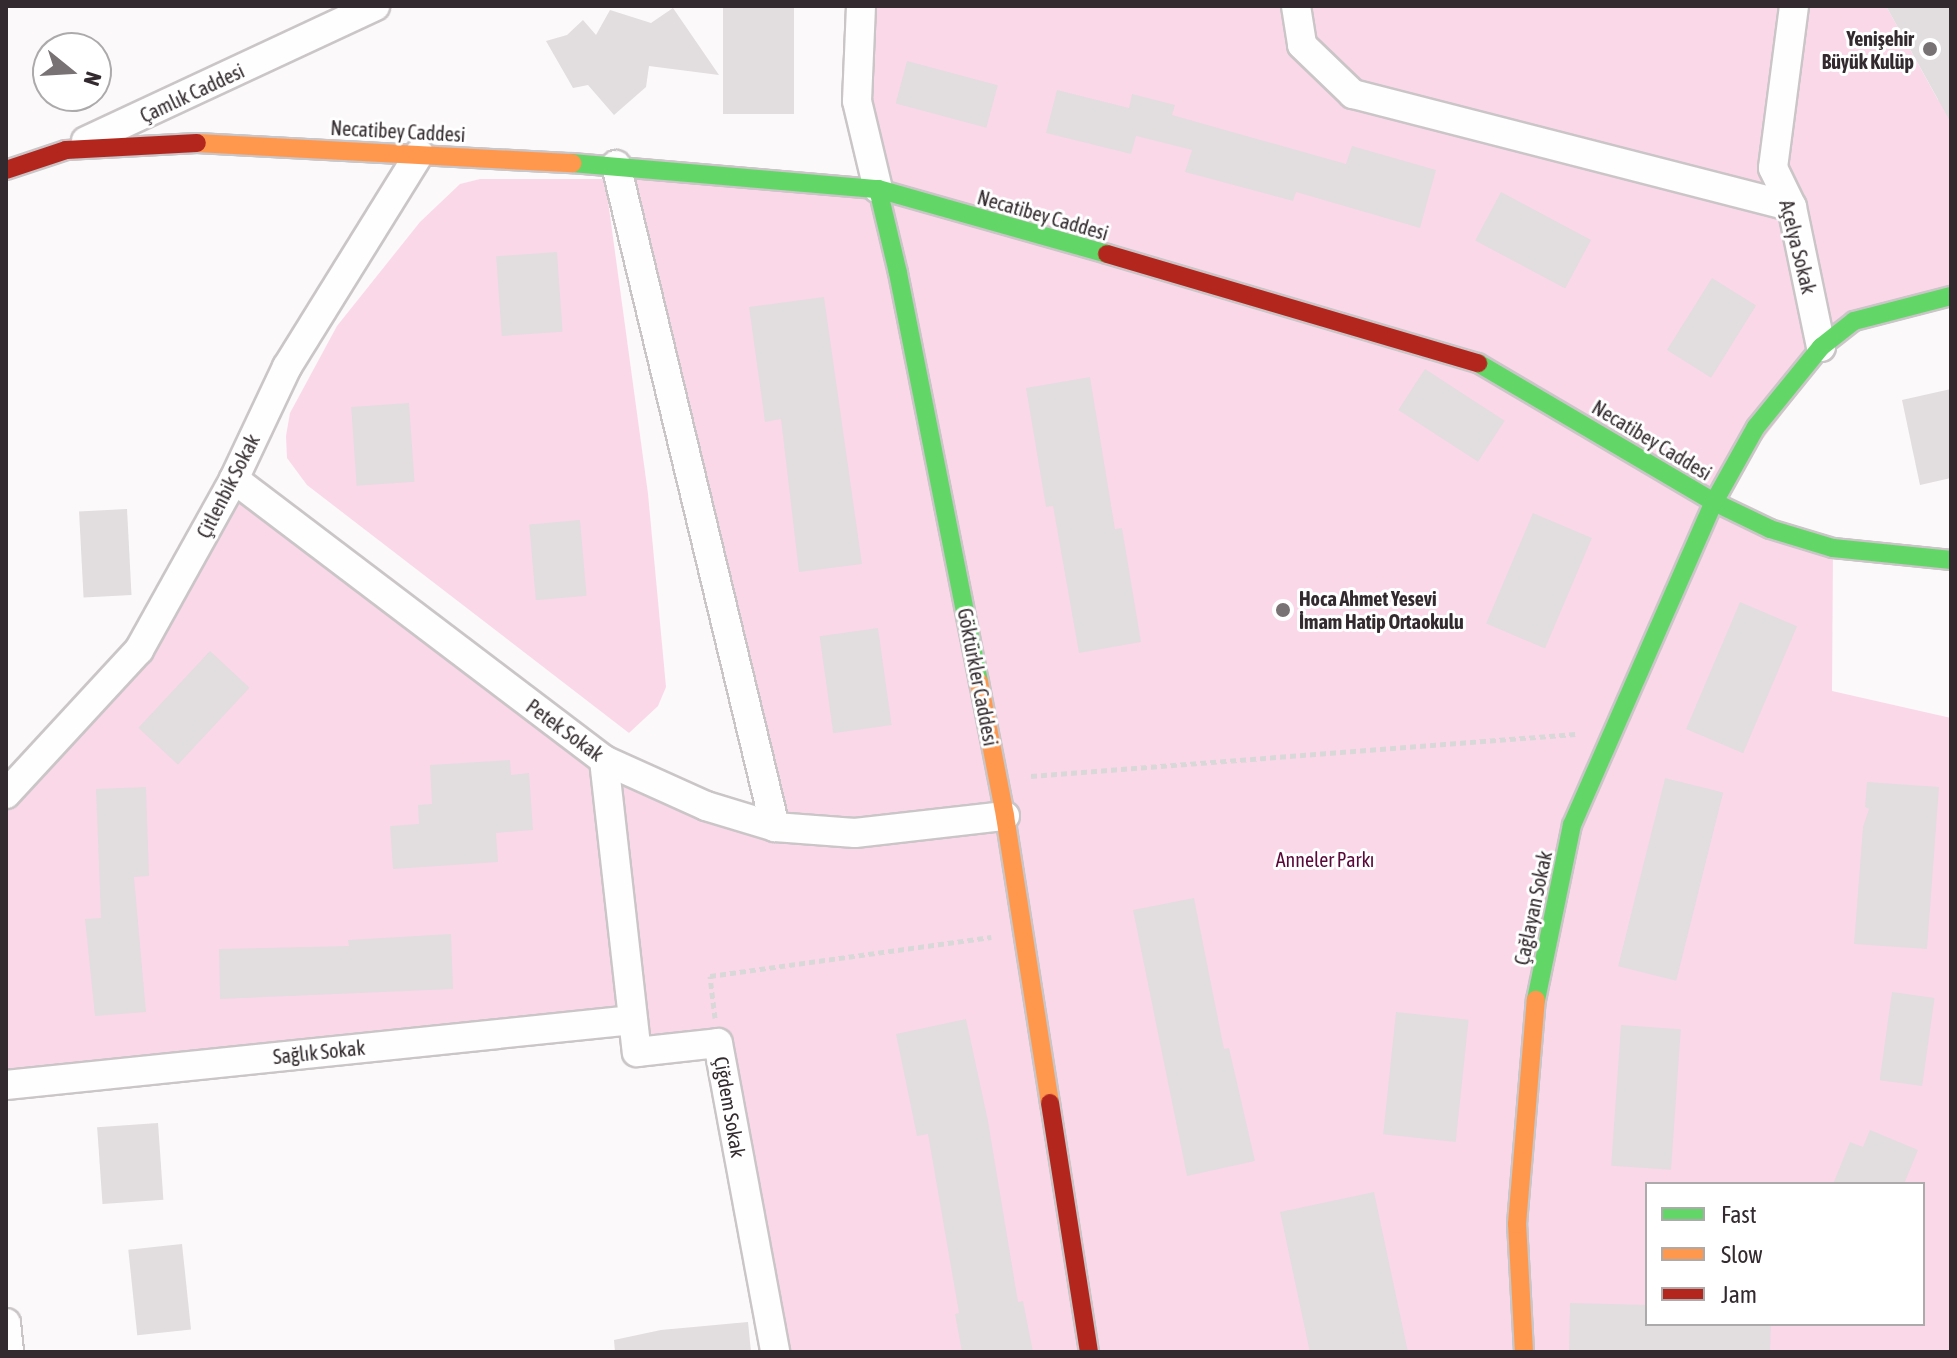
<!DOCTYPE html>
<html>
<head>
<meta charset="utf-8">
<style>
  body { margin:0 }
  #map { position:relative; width:1957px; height:1358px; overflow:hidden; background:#fbf9fa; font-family:"Asap Condensed",sans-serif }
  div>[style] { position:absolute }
  .green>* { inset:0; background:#fad8e8 }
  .building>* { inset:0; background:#e2dddf; transform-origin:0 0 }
  .path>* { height:5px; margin-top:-2.5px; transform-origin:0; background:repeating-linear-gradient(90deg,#d8d8d8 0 6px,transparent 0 10px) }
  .roads { filter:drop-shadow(2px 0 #cac5c7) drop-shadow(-2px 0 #cac5c7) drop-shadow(0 2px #cac5c7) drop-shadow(0 -2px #cac5c7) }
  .street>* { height:28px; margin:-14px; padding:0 14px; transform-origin:14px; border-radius:14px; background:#fefefe }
  .fast>* { height:18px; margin:-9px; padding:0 9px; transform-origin:9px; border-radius:9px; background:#63d668 }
  .slow>* { height:18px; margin:-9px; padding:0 9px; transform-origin:9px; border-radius:9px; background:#ff974d }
  .jam>* { height:18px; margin:-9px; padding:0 9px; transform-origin:9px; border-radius:9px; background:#b3261e }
  .dots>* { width:22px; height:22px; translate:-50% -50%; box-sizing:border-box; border:4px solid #fff; border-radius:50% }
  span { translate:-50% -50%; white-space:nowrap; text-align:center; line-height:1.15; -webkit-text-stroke:6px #fff; paint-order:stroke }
  .poi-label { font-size:20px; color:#322a2e; font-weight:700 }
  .right { translate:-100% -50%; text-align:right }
  .left { translate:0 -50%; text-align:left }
  .street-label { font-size:20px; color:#322a2e }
  .park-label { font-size:20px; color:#580939 }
  .frame { position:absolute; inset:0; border:8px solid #322a2e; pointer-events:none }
  .legend { position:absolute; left:1645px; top:1182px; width:280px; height:144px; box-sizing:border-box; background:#fff; border:2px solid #adaaab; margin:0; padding:10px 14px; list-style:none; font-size:24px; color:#322a2e }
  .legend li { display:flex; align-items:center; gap:16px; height:40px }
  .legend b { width:40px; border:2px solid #adaaab }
  .north { position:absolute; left:32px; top:32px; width:80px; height:80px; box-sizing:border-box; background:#fff; border:2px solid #adaaab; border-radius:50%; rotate:108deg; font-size:22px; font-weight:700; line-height:32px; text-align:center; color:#322a2e }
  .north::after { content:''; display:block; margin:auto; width:28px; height:36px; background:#787275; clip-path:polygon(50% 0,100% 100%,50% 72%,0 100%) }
</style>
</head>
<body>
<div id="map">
  <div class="green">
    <div style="clip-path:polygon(evenodd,861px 6px,1886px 6px,1938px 100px,1951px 92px,1951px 296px,1854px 321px,1714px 502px,1833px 548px,1832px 691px,1951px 718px,1951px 1352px,775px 1352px,717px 1043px,637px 1052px,633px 1021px,6px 1085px,6px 794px,139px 650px,234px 479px,604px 760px,775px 826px,616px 165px,878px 189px,861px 6px,1647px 1184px,1923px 1184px,1923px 1324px,1647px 1324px,1647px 1184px)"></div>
    <div style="clip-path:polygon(480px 179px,605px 179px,648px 494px,666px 687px,658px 706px,629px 733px,307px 485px,287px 458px,286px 436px,290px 413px,337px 326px,420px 222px,460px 184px)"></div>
  </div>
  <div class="building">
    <div style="left:723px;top:6px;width:71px;height:108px"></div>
    <div style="clip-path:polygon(1886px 6px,1951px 6px,1951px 123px)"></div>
    <div style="clip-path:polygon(673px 8px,719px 75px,649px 66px,646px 87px,614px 115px,588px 85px,573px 88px,546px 41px,567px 35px,583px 20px,596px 35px,610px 10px,651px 23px)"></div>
    <div style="left:907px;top:61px;width:94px;height:44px;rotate:15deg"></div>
    <div style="clip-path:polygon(1057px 90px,1129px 108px,1132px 94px,1175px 105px,1172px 115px,1346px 164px,1352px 146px,1436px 170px,1420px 228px,1296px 192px,1293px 201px,1185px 172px,1192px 150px,1136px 136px,1131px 154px,1046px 133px)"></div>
    <div style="left:1501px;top:192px;width:102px;height:55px;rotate:28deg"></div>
    <div style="left:557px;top:252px;width:80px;height:61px;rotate:86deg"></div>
    <div style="left:1712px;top:278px;width:52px;height:85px;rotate:32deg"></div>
    <div style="clip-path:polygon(824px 297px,862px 564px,799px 572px,781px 419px,765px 422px,749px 307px)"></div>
    <div style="left:1425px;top:369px;width:95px;height:49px;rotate:33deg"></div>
    <div style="clip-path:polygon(1090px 377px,1115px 529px,1122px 528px,1141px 642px,1079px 653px,1053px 506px,1046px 507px,1026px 388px)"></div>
    <div style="clip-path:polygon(1951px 389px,1951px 478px,1920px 485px,1902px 400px)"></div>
    <div style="left:409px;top:403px;width:79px;height:58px;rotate:86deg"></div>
    <div style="left:127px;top:509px;width:86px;height:48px;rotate:87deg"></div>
    <div style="left:1533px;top:513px;width:64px;height:120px;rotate:23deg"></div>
    <div style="left:580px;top:520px;width:76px;height:51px;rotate:85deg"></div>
    <div style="left:1740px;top:602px;width:62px;height:138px;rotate:23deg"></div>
    <div style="left:878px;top:628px;width:98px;height:59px;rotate:82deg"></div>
    <div style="left:210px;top:651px;width:54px;height:105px;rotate:43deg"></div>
    <div style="clip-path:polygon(510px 760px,511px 775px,529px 773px,533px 830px,496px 833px,498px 862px,393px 869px,390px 826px,419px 824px,418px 805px,432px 804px,430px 765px)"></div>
    <div style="left:1665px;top:778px;width:60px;height:194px;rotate:14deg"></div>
    <div style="clip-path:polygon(1867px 782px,1939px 787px,1927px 949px,1854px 944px,1863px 827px,1869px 809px,1865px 807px)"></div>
    <div style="clip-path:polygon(146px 787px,149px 876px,134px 877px,146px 1012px,95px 1016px,85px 919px,101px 918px,96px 789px)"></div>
    <div style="clip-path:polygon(1194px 898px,1224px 1049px,1229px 1048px,1255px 1161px,1187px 1176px,1133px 910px)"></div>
    <div style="clip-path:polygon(451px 934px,453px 989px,220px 999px,219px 949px,349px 946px,348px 940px)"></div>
    <div style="left:1892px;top:992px;width:43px;height:89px;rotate:8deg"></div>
    <div style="left:1396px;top:1012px;width:73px;height:123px;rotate:6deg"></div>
    <div style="clip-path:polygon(966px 1019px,988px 1121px,1018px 1302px,1023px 1301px,1033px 1352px,962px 1352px,955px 1314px,959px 1313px,928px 1134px,917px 1136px,896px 1034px)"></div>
    <div style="left:1621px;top:1025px;width:60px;height:141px;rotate:4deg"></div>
    <div style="left:158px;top:1123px;width:77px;height:61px;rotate:86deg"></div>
    <div style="clip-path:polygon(1870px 1130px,1918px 1150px,1904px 1184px,1833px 1184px,1850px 1142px,1863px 1147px)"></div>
    <div style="left:1374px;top:1192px;width:163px;height:96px;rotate:78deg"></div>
    <div style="left:182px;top:1244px;width:86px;height:54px;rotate:84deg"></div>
    <div style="clip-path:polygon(1570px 1303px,1647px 1305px,1647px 1324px,1771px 1324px,1770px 1352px,1569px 1352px)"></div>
    <div style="clip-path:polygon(748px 1322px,751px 1352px,615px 1352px,614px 1340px,661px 1330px)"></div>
  </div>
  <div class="path">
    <div style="left:1031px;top:776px;width:546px;rotate:-4.41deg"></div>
    <div style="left:715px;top:1018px;width:42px;rotate:-96.8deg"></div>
    <div style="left:710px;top:976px;width:284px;rotate:-7.9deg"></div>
  </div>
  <div class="roads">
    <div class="street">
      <div style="left:861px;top:6px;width:95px;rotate:92.4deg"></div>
      <div style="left:857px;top:101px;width:90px;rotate:76.6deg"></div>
      <div style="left:1296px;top:6px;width:39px;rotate:81deg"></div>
      <div style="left:1302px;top:45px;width:71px;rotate:43.9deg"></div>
      <div style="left:1353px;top:94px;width:453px;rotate:14.4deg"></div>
      <div style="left:1794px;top:6px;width:163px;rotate:97.4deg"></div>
      <div style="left:1773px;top:168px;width:43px;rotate:64deg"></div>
      <div style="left:1792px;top:207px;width:143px;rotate:78.3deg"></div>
      <div style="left:86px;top:141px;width:319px;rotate:-25deg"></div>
      <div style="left:616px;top:165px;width:681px;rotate:76.49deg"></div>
      <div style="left:234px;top:479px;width:465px;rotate:37.2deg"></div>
      <div style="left:604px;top:760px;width:112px;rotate:24.3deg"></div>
      <div style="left:706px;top:806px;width:72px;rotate:16.9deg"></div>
      <div style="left:775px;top:827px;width:80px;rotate:4.3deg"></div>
      <div style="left:855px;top:833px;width:151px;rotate:-6.5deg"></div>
      <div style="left:604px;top:760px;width:294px;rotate:83.6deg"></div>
      <div style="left:637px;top:1052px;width:81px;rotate:-6.3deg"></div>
      <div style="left:718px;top:1043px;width:314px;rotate:79.5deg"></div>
      <div style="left:6px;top:794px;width:196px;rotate:-47.3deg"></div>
      <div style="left:139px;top:650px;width:196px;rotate:-60.9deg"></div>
      <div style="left:234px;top:479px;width:124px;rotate:-64.7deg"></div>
      <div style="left:287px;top:367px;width:251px;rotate:-58.2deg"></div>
      <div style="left:6px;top:1085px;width:630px;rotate:-5.92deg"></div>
      <div style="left:6px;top:1323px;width:29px;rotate:84deg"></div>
    </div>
    <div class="fast">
      <div style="left:572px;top:163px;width:307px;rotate:4.9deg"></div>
      <div style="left:878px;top:189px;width:238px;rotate:15.8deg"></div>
      <div style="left:878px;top:189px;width:86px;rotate:76.6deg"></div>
      <div style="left:898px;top:273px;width:417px;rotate:78.8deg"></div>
      <div style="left:1478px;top:363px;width:274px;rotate:30.5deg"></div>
      <div style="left:1714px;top:502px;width:62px;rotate:25.7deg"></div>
      <div style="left:1770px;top:529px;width:66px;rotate:16.8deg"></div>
      <div style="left:1833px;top:548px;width:119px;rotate:5.8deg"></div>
      <div style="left:1536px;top:1000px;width:179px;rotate:-78.4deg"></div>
      <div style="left:1572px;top:825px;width:353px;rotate:-66.3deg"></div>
      <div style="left:1714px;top:502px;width:86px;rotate:-60.8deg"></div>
      <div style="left:1756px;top:427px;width:103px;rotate:-50.9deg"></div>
      <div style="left:1821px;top:347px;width:42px;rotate:-38.2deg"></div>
      <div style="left:1854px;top:321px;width:100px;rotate:-14.5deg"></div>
    </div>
    <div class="slow">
      <div style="left:197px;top:143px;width:376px;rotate:3.1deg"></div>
      <div style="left:979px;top:682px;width:136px;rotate:79deg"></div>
      <div style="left:1005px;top:816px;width:291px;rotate:81.1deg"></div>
      <div style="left:1524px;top:1352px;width:128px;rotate:-93.1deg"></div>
      <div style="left:1517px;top:1224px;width:225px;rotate:-85.2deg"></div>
    </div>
    <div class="jam">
      <div style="left:6px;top:170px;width:63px;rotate:-18.4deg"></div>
      <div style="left:66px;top:150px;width:131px;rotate:-3.1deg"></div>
      <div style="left:1107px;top:254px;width:387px;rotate:16.4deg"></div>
      <div style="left:1050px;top:1103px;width:252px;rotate:81.1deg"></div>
    </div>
  </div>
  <div class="dots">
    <div style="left:1930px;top:49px;background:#787275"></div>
    <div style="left:1283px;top:610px;background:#787275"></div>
  </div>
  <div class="poi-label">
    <span class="right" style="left:1914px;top:50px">Yenişehir<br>Büyük Kulüp</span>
    <span class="left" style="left:1299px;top:610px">Hoca Ahmet Yesevi<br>İmam Hatip Ortaokulu</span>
  </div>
  <div class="street-label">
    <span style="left:192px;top:93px;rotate:-25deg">Çamlık Caddesi</span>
    <span style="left:398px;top:131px;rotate:3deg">Necatibey Caddesi</span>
    <span style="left:1043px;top:215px;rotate:16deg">Necatibey Caddesi</span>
    <span style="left:1798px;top:247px;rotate:76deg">Açelya Sokak</span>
    <span style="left:1652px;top:440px;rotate:31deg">Necatibey Caddesi</span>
    <span style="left:228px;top:486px;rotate:-63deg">Çitlenbik Sokak</span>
    <span style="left:978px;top:677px;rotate:79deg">Göktürkler Caddesi</span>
    <span style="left:565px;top:730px;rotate:36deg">Petek Sokak</span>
    <span style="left:1533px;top:908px;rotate:-78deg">Çağlayan Sokak</span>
    <span style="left:319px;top:1052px;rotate:-6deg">Sağlık Sokak</span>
    <span style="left:730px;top:1107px;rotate:80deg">Çiğdem Sokak</span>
  </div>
  <div class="park-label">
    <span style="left:1325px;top:859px">Anneler Parkı</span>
  </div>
  <div class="frame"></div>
  <ul class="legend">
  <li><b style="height:10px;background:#63d668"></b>Fast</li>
  <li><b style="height:10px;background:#ff974d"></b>Slow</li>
  <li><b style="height:10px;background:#b3261e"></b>Jam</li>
  </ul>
  <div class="north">N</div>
</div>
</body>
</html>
